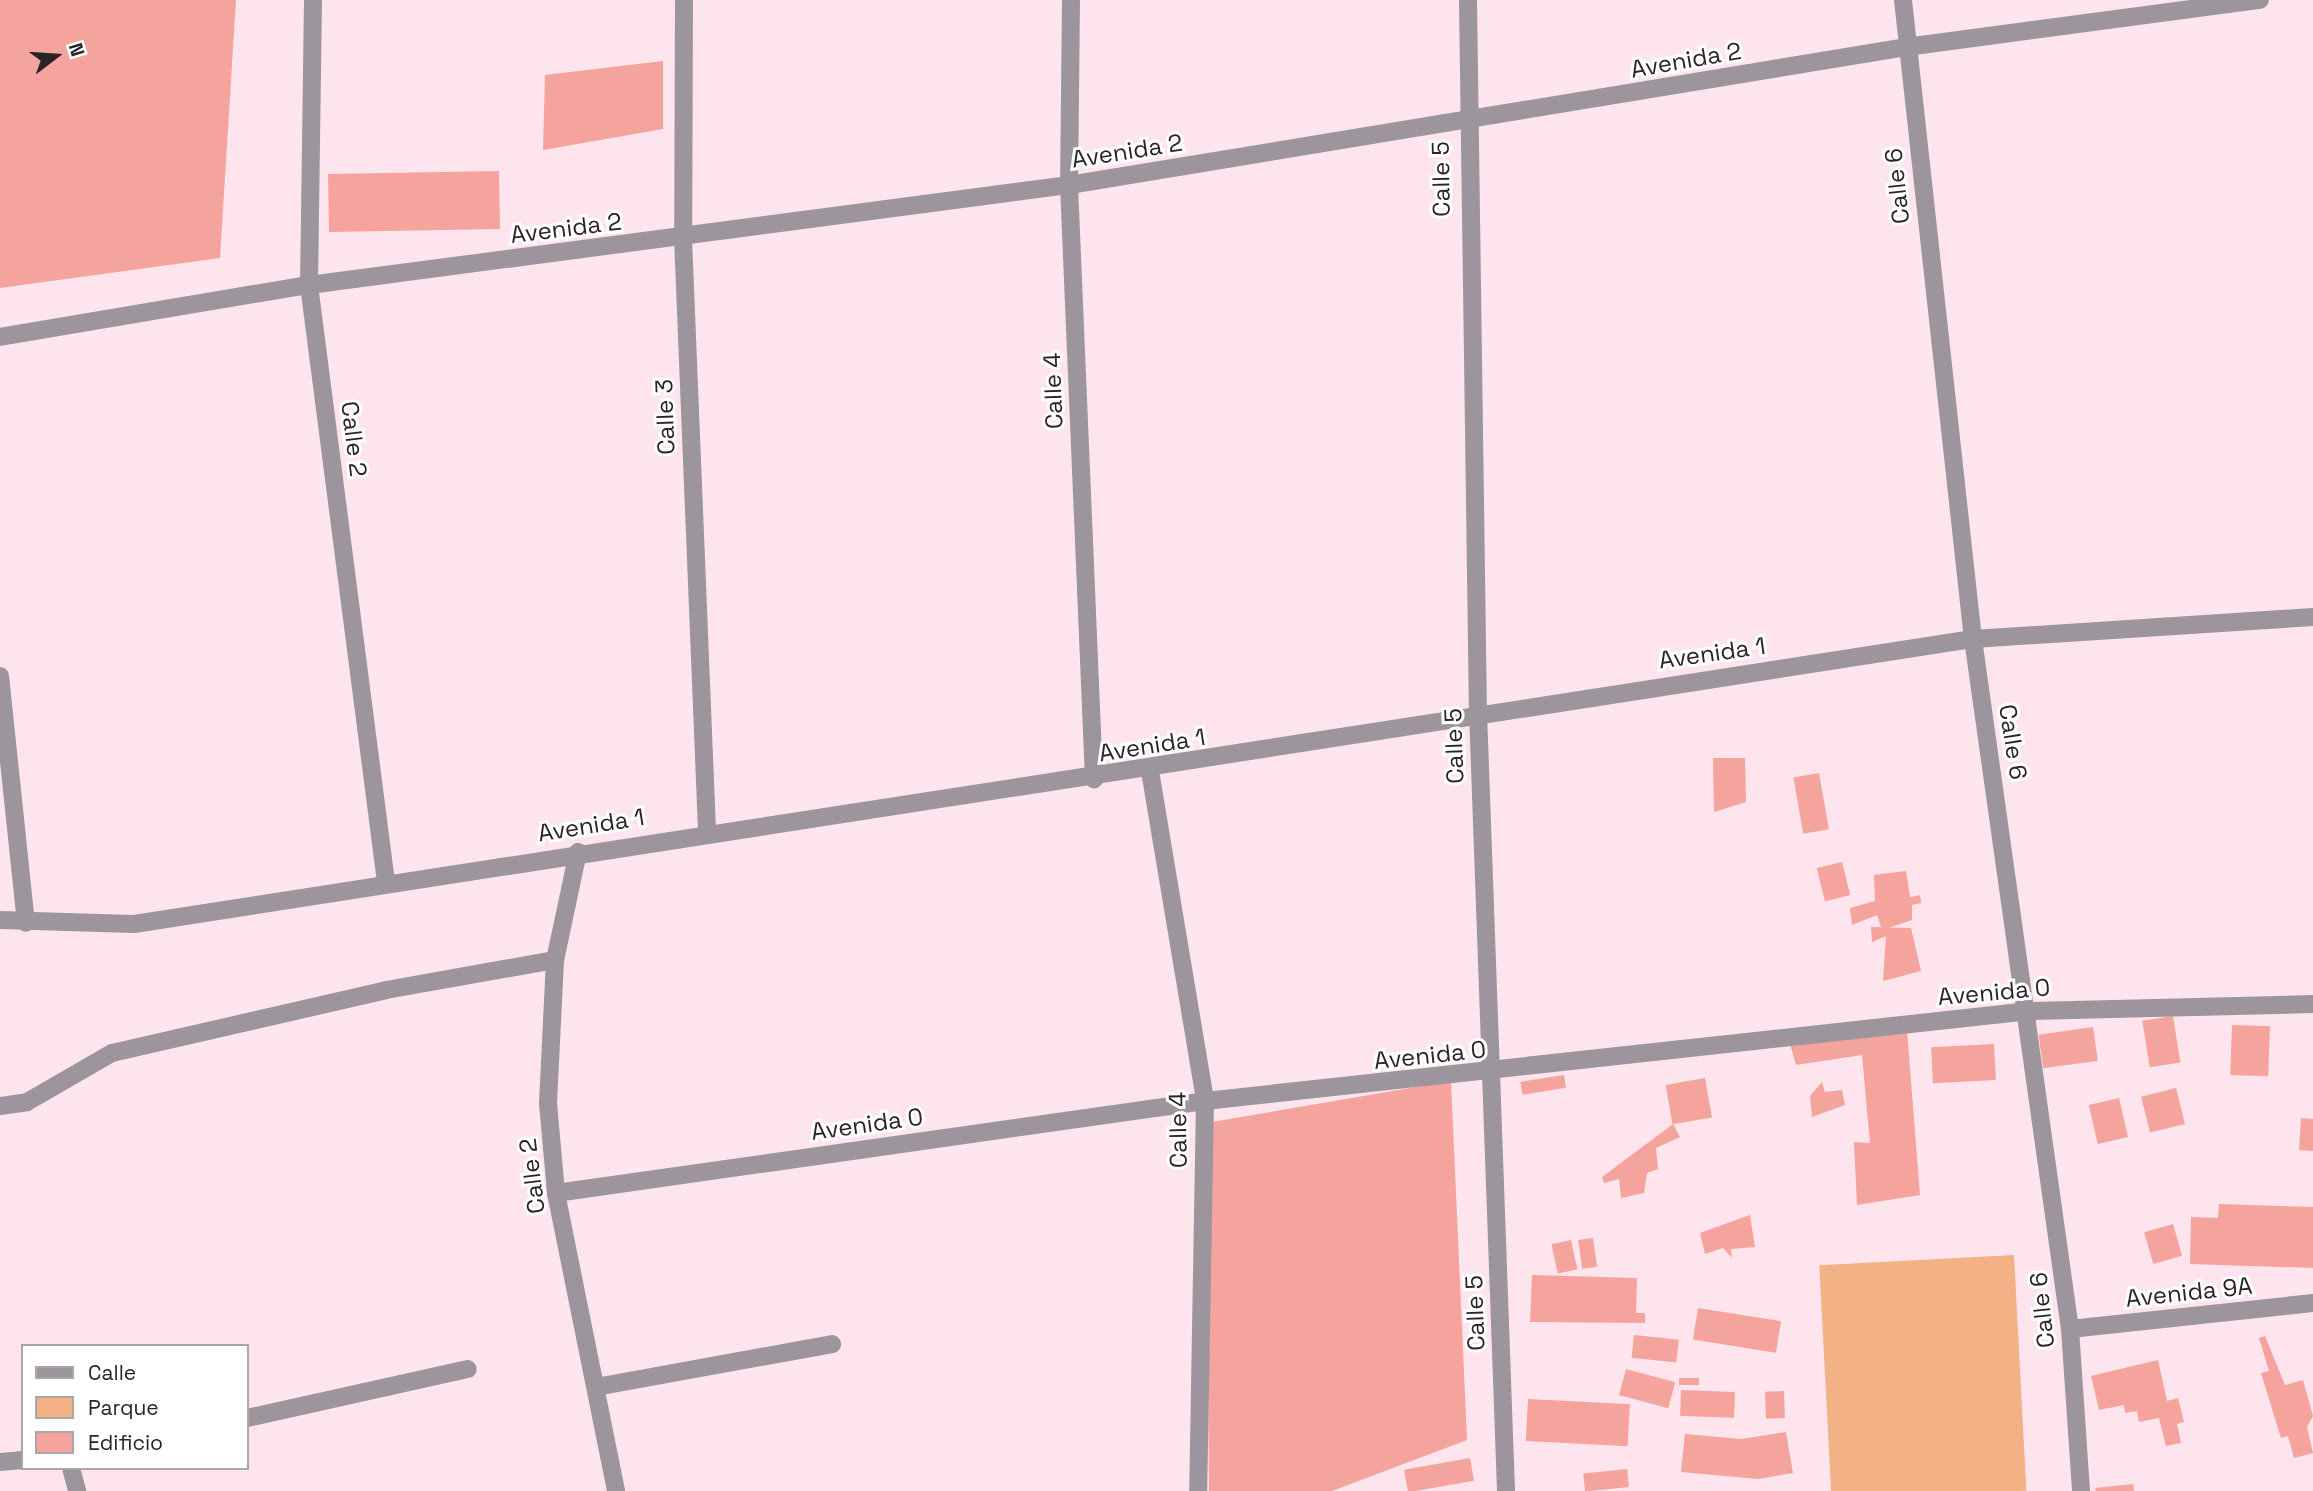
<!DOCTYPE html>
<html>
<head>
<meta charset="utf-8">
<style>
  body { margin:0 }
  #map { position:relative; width:2313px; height:1491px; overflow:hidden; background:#fee4ed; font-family:"Space Grotesk",sans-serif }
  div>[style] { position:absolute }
  .green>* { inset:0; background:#f2b285; transform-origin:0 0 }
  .building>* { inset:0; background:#f4a49c; transform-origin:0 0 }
  .minor>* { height:18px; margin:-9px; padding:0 9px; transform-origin:9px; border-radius:9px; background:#9d959d }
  span { translate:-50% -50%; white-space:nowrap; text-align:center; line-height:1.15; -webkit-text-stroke:6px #fff; paint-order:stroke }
  .street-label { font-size:24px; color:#2c2326 }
  .legend { position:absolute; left:21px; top:1344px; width:228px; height:126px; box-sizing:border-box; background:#fff; border:2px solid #aba7a8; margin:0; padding:9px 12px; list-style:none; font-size:21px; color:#2c2326 }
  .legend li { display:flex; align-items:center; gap:14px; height:35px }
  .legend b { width:35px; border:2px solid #aba7a8 }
  .north { position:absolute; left:21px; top:21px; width:70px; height:70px; -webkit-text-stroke:5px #fff; paint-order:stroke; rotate:73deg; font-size:19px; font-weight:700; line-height:28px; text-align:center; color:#2c2326 }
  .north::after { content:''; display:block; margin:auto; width:24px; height:32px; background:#2c2326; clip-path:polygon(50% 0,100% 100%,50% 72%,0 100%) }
</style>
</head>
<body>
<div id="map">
  <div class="green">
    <div style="left:2014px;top:1255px;width:236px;height:195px;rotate:87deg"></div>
  </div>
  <div class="building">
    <div style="clip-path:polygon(0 0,236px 0,220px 258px,0 288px)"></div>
    <div style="clip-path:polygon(663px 61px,663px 129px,543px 150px,545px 75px)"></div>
    <div style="left:499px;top:171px;width:58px;height:171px;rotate:89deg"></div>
    <div style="clip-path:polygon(1713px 758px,1745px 758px,1746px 802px,1714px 812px)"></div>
    <div style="left:1819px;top:773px;width:57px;height:26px;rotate:80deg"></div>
    <div style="left:1842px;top:862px;width:34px;height:26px;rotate:76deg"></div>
    <div style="clip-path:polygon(1906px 871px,1910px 897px,1920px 895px,1921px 903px,1912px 905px,1912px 920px,1882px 930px,1877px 915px,1852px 925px,1850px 908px,1875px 901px,1874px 875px)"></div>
    <div style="clip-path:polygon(1871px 927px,1911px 928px,1921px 971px,1883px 981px,1886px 936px,1872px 942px)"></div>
    <div style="left:2173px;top:1016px;width:47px;height:31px;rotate:81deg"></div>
    <div style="left:2232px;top:1025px;width:38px;height:50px;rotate:2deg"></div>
    <div style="left:2093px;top:1027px;width:34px;height:55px;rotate:82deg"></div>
    <div style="clip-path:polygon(1907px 1031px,1920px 1195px,1857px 1205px,1854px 1142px,1870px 1143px,1862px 1055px,1796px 1065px,1790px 1044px)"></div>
    <div style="left:1994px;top:1044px;width:36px;height:63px;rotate:87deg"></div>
    <div style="left:1564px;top:1075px;width:13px;height:44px;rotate:81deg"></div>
    <div style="left:1705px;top:1078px;width:40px;height:40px;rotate:80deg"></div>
    <div style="clip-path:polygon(1451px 1081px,1467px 1440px,1332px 1491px,1209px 1491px,1206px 1123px)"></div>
    <div style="clip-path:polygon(1822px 1082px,1825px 1092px,1842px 1090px,1845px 1105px,1812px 1117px,1810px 1096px)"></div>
    <div style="left:2176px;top:1088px;width:37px;height:36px;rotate:76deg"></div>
    <div style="left:2119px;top:1098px;width:40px;height:31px;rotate:77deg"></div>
    <div style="clip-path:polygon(2301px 1118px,2313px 1119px,2313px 1151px,2299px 1150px)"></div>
    <div style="clip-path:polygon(1673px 1124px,1680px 1137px,1656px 1148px,1658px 1169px,1647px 1173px,1644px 1193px,1621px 1198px,1619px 1179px,1604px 1183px,1602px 1177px)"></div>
    <div style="clip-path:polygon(2219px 1204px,2313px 1207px,2313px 1268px,2190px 1264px,2191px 1217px,2218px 1218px)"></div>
    <div style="clip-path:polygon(1750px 1215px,1755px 1247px,1731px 1249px,1732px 1258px,1723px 1248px,1705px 1254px,1700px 1233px)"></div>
    <div style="left:2173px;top:1224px;width:33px;height:30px;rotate:74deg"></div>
    <div style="left:1593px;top:1238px;width:29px;height:15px;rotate:82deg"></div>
    <div style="left:1571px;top:1240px;width:30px;height:20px;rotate:78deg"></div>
    <div style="clip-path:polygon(1532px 1275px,1637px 1278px,1636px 1313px,1645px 1313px,1645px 1323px,1530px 1322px)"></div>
    <div style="left:1698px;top:1308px;width:84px;height:32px;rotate:9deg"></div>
    <div style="left:1634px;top:1335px;width:45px;height:23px;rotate:6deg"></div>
    <div style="clip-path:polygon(2265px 1336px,2285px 1385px,2303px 1380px,2313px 1416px,2307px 1427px,2313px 1453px,2294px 1458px,2288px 1436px,2281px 1438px,2261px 1373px,2269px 1371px,2259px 1338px)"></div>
    <div style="clip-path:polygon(2158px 1360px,2167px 1401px,2178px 1398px,2184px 1422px,2177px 1424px,2181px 1443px,2166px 1446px,2159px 1418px,2139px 1422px,2137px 1411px,2125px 1413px,2124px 1405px,2099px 1410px,2091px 1376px)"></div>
    <div style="left:1626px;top:1369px;width:51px;height:27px;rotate:15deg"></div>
    <div style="left:1679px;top:1378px;width:20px;height:7px"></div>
    <div style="left:1681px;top:1390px;width:54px;height:26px;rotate:2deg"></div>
    <div style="left:1784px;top:1391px;width:27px;height:19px;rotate:88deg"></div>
    <div style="left:1528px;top:1399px;width:102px;height:42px;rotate:3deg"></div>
    <div style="clip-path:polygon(1786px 1432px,1793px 1473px,1758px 1479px,1681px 1472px,1685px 1434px,1741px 1439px)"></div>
    <div style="left:1470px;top:1458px;width:23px;height:67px;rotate:80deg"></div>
    <div style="left:1627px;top:1469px;width:18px;height:44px;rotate:84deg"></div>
    <div style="clip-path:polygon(2133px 1484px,2134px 1491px,2096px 1491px,2095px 1488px)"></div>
  </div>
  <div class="minor">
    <div style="left:313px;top:0;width:285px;rotate:90.8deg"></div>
    <div style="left:309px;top:285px;width:602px;rotate:82.65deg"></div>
    <div style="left:684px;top:0;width:238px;rotate:90.2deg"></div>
    <div style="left:683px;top:238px;width:593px;rotate:87.68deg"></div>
    <div style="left:1071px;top:0;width:185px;rotate:90.6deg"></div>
    <div style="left:1069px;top:185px;width:595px;rotate:87.59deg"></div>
    <div style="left:1468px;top:0;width:712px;rotate:89.2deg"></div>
    <div style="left:1478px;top:712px;width:780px;rotate:87.94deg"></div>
    <div style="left:1903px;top:0;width:643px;rotate:83.75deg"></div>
    <div style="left:1973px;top:639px;width:697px;rotate:82deg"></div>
    <div style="left:2070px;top:1329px;width:162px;rotate:86.1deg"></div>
    <div style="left:0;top:337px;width:313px;rotate:-9.6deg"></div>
    <div style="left:309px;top:285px;width:767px;rotate:-7.5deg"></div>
    <div style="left:1069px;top:185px;width:848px;rotate:-9.36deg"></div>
    <div style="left:1906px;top:47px;width:357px;rotate:-7.6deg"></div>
    <div style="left:0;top:676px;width:248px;rotate:84deg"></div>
    <div style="left:1150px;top:771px;width:335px;rotate:80.5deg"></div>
    <div style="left:1205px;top:1101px;width:390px;rotate:91deg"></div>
    <div style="left:578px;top:852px;width:110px;rotate:102deg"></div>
    <div style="left:555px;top:960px;width:143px;rotate:92.8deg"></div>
    <div style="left:548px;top:1103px;width:90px;rotate:84.9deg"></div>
    <div style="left:556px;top:1193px;width:304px;rotate:78.6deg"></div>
    <div style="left:0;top:920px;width:134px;rotate:1.7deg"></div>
    <div style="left:134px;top:924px;width:1861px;rotate:-8.81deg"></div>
    <div style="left:1973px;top:639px;width:341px;rotate:-3.7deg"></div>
    <div style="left:0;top:1106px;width:27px;rotate:-8deg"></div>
    <div style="left:27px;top:1102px;width:98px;rotate:-30deg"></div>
    <div style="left:112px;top:1053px;width:281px;rotate:-12.9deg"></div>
    <div style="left:386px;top:990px;width:172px;rotate:-10.1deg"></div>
    <div style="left:556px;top:1193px;width:655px;rotate:-8.07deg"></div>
    <div style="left:1205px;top:1101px;width:830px;rotate:-6.23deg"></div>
    <div style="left:2030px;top:1011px;width:283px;rotate:-1.4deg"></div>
    <div style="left:2070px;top:1329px;width:244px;rotate:-6.1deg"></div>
    <div style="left:596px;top:1387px;width:240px;rotate:-10.3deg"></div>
    <div style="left:247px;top:1418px;width:226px;rotate:-12.5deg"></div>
    <div style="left:0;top:1462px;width:23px;rotate:-5deg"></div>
    <div style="left:71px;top:1468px;width:24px;rotate:75deg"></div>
  </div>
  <div class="street-label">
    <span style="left:1686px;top:60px;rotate:-10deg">Avenida 2</span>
    <span style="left:1127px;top:151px;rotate:-9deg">Avenida 2</span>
    <span style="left:1441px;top:179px;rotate:-91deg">Calle 5</span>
    <span style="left:1897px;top:186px;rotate:-96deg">Calle 6</span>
    <span style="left:566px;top:228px;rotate:-7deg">Avenida 2</span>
    <span style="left:1053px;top:391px;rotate:-92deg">Calle 4</span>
    <span style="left:665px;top:417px;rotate:-92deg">Calle 3</span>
    <span style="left:354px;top:439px;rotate:83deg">Calle 2</span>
    <span style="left:1712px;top:653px;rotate:-8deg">Avenida 1</span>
    <span style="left:2013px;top:742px;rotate:81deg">Calle 6</span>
    <span style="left:1152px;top:745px;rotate:-9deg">Avenida 1</span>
    <span style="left:1454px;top:746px;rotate:-92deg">Calle 5</span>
    <span style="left:591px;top:825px;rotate:-9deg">Avenida 1</span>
    <span style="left:1994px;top:992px;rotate:-5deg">Avenida 0</span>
    <span style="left:1430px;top:1055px;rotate:-6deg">Avenida 0</span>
    <span style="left:867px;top:1124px;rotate:-8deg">Avenida 0</span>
    <span style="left:1178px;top:1130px;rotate:-91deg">Calle 4</span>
    <span style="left:532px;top:1176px;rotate:-97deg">Calle 2</span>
    <span style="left:2189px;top:1292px;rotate:-6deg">Avenida 9A</span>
    <span style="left:2042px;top:1310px;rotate:-96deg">Calle 6</span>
    <span style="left:1475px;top:1313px;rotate:-92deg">Calle 5</span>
  </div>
  <ul class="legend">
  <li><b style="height:9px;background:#9d959d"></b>Calle</li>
  <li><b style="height:19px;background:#f2b285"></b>Parque</li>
  <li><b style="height:19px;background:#f4a49c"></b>Edificio</li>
  </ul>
  <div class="north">N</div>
</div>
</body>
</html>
